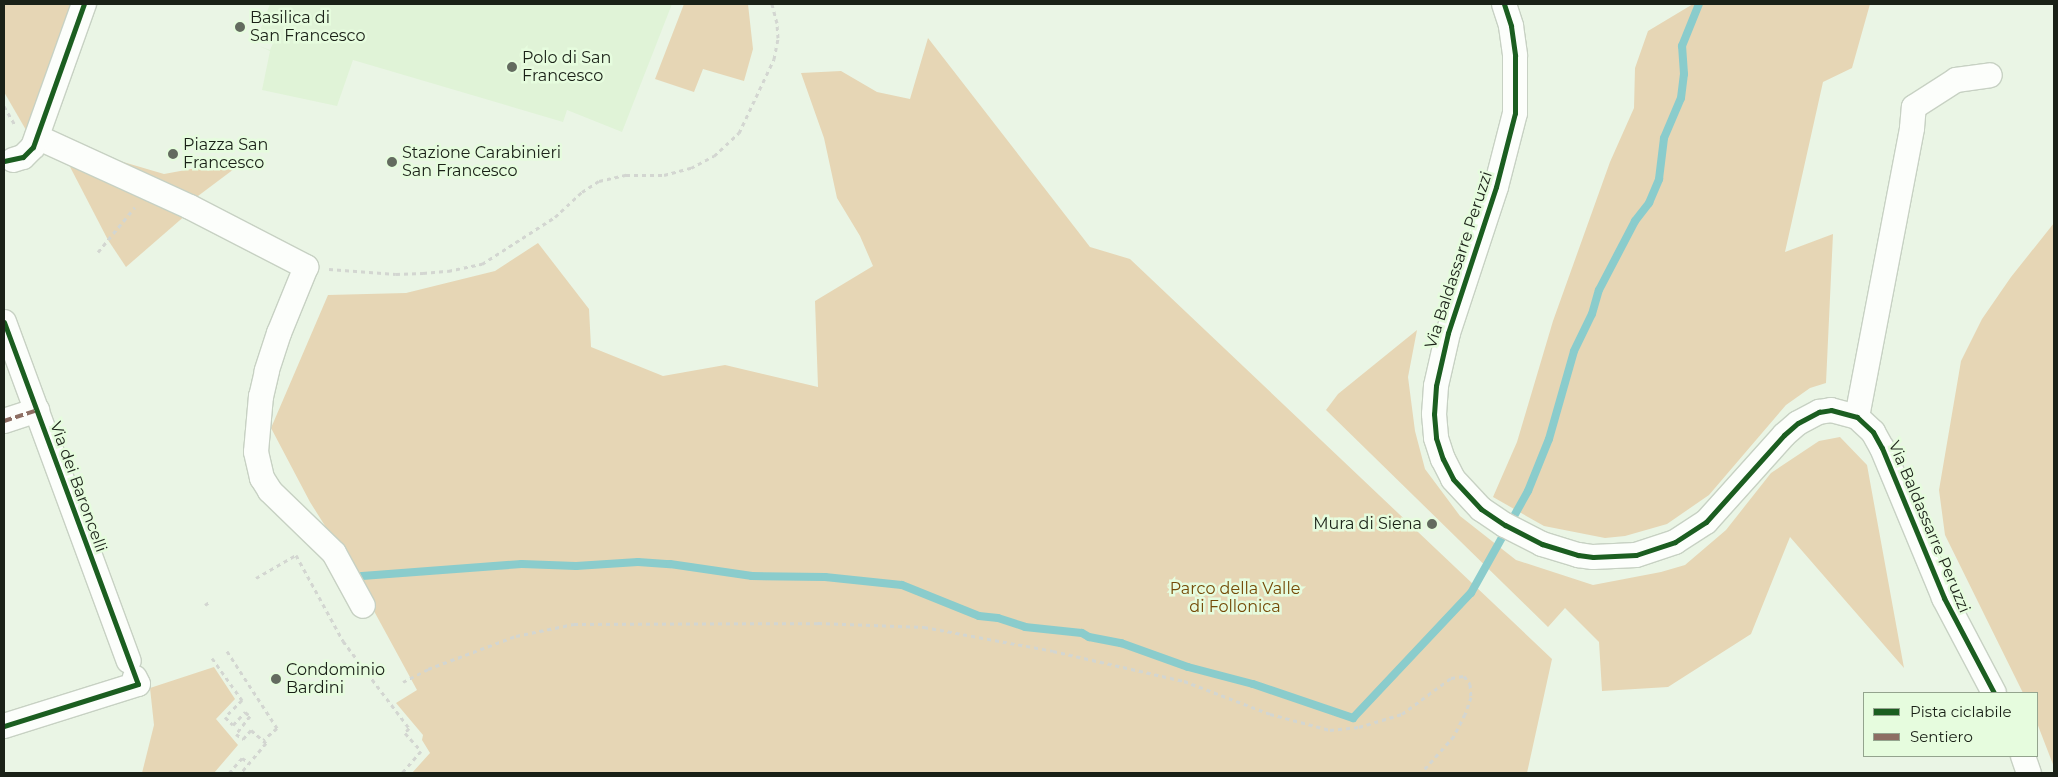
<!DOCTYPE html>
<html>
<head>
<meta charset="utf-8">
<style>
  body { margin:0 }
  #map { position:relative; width:2058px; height:777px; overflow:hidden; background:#eaf5e5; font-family:Montserrat,sans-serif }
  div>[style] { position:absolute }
  .built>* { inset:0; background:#e0f3d7 }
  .green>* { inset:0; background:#e6d6b5 }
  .stream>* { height:8px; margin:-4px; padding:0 4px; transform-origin:4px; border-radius:4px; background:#8acccc }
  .path>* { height:3px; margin-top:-1.5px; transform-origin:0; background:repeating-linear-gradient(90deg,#d3d6d1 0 4px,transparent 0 8px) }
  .roads { filter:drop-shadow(1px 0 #c7d1c3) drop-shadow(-1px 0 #c7d1c3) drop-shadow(0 1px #c7d1c3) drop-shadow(0 -1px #c7d1c3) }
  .minor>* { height:24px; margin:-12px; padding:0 12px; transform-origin:12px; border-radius:12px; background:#fcfefb }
  .quiet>* { height:4px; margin-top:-2px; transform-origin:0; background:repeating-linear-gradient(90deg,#8d6e63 0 8px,transparent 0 12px) }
  .cycleway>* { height:5px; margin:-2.5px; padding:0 2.5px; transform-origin:2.5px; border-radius:2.5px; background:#1b5e20 }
  .dots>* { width:14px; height:14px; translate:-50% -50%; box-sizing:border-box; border:2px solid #e6fcde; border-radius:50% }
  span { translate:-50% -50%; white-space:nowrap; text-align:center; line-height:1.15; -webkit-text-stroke:5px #e6fcde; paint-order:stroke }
  .poi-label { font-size:16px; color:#1a2117 }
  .left { translate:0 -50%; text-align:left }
  .right { translate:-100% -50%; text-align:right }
  .street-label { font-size:16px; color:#1a2117 }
  .park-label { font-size:16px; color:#744a07 }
  .frame { position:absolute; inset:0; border:5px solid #1a2117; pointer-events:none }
  .legend { position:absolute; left:1863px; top:692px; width:175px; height:65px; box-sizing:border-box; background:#e6fcde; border:1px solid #94a48e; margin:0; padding:6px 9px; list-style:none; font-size:15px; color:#1a2117 }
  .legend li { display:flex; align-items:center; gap:10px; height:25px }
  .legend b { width:25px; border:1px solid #94a48e }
</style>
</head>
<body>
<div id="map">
  <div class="built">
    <div style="clip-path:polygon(270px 4px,672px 4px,622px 132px,567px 110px,563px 122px,353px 60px,337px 106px,262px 90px,270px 51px,259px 46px,270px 50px,276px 36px,260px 30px)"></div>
  </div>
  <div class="green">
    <div style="clip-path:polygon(4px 4px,76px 4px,26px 130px,4px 92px)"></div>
    <div style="clip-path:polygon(684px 4px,748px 4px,753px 49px,744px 81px,703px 69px,694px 92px,655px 79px)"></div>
    <div style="clip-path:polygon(1693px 4px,1870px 4px,1852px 68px,1823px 82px,1785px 252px,1833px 234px,1826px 383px,1810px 388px,1786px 405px,1709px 495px,1667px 524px,1625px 536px,1605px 538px,1544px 526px,1493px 497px,1517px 442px,1553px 321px,1610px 162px,1634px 108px,1635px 68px,1648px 31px)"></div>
    <div style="clip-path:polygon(928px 38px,1090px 247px,1130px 259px,1552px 659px,1527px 773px,412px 773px,430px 753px,422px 740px,423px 735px,396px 703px,417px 690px,344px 556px,310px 502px,271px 428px,328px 295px,406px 293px,495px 271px,538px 243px,589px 309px,591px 347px,663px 376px,725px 365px,818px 387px,815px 301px,873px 266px,860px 236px,837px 198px,824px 138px,801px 73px,841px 71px,877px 92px,910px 99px)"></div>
    <div style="clip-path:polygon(113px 159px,164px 174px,202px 167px,213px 170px,234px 169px,194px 199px,108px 161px)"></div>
    <div style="clip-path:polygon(67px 161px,187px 214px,126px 267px,108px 240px)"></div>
    <div style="clip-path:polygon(2054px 223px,2054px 767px,2037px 723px,2037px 693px,2023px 693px,1945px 535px,1939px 490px,1961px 361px,1982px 319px,2011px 277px)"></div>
    <div style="clip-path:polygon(1417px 330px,1408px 377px,1415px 431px,1425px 469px,1460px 516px,1516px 560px,1593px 585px,1661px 572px,1685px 565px,1726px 530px,1771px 473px,1819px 441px,1840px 437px,1867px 465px,1904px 668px,1790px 537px,1751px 634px,1668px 687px,1602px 691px,1599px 642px,1565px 608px,1548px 627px,1326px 410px,1338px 394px)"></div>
    <div style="clip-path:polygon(214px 667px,235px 699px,216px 719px,238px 745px,214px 773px,142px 773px,154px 725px,150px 688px)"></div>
  </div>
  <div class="stream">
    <div style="left:362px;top:576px;width:160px;rotate:-4.3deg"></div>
    <div style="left:522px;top:564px;width:54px;rotate:2.1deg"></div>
    <div style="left:576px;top:566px;width:62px;rotate:-3.7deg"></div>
    <div style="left:638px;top:562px;width:32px;rotate:4deg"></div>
    <div style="left:670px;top:564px;width:83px;rotate:8.3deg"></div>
    <div style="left:752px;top:576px;width:73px;rotate:0.8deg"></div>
    <div style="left:825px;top:577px;width:77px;rotate:5.9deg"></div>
    <div style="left:902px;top:585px;width:83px;rotate:21.9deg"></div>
    <div style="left:979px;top:616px;width:19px;rotate:6deg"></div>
    <div style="left:998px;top:618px;width:28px;rotate:18deg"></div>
    <div style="left:1025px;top:627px;width:57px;rotate:6deg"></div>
    <div style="left:1082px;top:633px;width:8px;rotate:30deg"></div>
    <div style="left:1089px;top:637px;width:33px;rotate:11deg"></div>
    <div style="left:1121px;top:643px;width:71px;rotate:19.7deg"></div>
    <div style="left:1188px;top:667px;width:67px;rotate:14.7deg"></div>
    <div style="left:1253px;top:684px;width:106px;rotate:18.8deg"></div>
    <div style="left:1353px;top:718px;width:172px;rotate:-46.7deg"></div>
    <div style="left:1471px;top:593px;width:117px;rotate:-60.8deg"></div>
    <div style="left:1528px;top:491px;width:56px;rotate:-68deg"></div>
    <div style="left:1549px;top:439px;width:91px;rotate:-74.1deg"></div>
    <div style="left:1574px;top:351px;width:41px;rotate:-64.1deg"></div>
    <div style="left:1592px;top:314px;width:25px;rotate:-74deg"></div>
    <div style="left:1599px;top:290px;width:78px;rotate:-62.4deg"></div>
    <div style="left:1635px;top:221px;width:23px;rotate:-52deg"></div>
    <div style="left:1649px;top:203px;width:26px;rotate:-67deg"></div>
    <div style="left:1659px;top:179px;width:41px;rotate:-83deg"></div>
    <div style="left:1664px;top:138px;width:43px;rotate:-67deg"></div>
    <div style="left:1681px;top:98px;width:24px;rotate:-83deg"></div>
    <div style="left:1684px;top:74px;width:28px;rotate:-94deg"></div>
    <div style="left:1682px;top:46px;width:45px;rotate:-68deg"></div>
  </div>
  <div class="path">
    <div style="left:4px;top:106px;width:22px;rotate:60deg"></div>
    <div style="left:98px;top:252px;width:58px;rotate:-50.6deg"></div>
    <div style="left:329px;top:269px;width:67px;rotate:4.3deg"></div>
    <div style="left:396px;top:274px;width:27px;rotate:-2deg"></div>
    <div style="left:423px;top:273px;width:25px;rotate:-5deg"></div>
    <div style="left:448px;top:271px;width:35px;rotate:-12deg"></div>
    <div style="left:482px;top:264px;width:87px;rotate:-32.8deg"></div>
    <div style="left:555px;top:217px;width:37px;rotate:-43deg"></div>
    <div style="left:582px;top:192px;width:20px;rotate:-33deg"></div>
    <div style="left:599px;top:181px;width:28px;rotate:-13deg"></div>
    <div style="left:626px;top:175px;width:38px"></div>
    <div style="left:664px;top:175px;width:28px;rotate:-15deg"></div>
    <div style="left:691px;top:168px;width:26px;rotate:-28deg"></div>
    <div style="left:714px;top:156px;width:34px;rotate:-43deg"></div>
    <div style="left:739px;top:133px;width:82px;rotate:-64.7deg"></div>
    <div style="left:774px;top:59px;width:21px;rotate:-79deg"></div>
    <div style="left:778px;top:38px;width:15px;rotate:-94deg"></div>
    <div style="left:777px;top:23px;width:20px;rotate:-105deg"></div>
    <div style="left:256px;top:578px;width:46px;rotate:-29.9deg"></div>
    <div style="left:296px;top:555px;width:98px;rotate:61.3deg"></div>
    <div style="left:343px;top:641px;width:109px;rotate:52.8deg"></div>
    <div style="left:409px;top:728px;width:6px;rotate:129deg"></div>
    <div style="left:405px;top:733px;width:24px;rotate:48deg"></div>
    <div style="left:421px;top:751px;width:29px;rotate:131deg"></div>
    <div style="left:205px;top:605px;width:7px;rotate:-34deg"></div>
    <div style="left:227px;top:651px;width:92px;rotate:57deg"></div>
    <div style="left:277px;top:728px;width:18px;rotate:139deg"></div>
    <div style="left:212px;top:658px;width:52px;rotate:54.5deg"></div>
    <div style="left:242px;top:700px;width:24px;rotate:135deg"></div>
    <div style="left:225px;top:717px;width:11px;rotate:45deg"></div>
    <div style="left:233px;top:725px;width:18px;rotate:-47deg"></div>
    <div style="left:245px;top:712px;width:6px;rotate:39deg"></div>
    <div style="left:250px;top:716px;width:23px;rotate:128deg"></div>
    <div style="left:236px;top:734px;width:9px;rotate:36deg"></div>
    <div style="left:243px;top:739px;width:12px;rotate:-48deg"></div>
    <div style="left:251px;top:730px;width:20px;rotate:41deg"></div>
    <div style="left:266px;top:743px;width:39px;rotate:130deg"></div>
    <div style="left:403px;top:682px;width:28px;rotate:-27deg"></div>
    <div style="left:428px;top:669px;width:94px;rotate:-20.6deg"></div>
    <div style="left:516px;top:636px;width:59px;rotate:-11.7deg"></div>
    <div style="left:574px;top:624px;width:244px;rotate:-0.2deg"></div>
    <div style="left:818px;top:623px;width:106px;rotate:2.2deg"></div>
    <div style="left:924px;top:627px;width:131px;rotate:10.5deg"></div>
    <div style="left:1053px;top:651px;width:134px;rotate:12.9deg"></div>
    <div style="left:1184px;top:681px;width:92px;rotate:21deg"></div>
    <div style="left:1270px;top:714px;width:62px;rotate:14.9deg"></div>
    <div style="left:1330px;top:730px;width:29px;rotate:-6deg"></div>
    <div style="left:1359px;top:727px;width:45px;rotate:-16.8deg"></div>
    <div style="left:1402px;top:714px;width:61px;rotate:-36.3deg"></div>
    <div style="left:1451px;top:678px;width:13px;rotate:-9deg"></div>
    <div style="left:1464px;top:676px;width:10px;rotate:53deg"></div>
    <div style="left:1470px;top:684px;width:13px;rotate:86deg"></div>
    <div style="left:1471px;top:697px;width:18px;rotate:109deg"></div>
    <div style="left:1465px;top:714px;width:25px;rotate:117deg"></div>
    <div style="left:1454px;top:736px;width:50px;rotate:131.7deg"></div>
    <div style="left:229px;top:773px;width:20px;rotate:-49deg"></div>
    <div style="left:242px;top:758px;width:9px;rotate:32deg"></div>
  </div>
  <div class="roads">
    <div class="minor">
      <div style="left:1504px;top:4px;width:23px;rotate:72deg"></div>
      <div style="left:1511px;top:26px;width:30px;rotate:82deg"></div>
      <div style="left:1515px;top:56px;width:57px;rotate:90deg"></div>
      <div style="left:1515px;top:113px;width:76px;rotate:104.4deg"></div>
      <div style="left:1496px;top:187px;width:154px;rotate:108.2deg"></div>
      <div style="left:1448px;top:333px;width:54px;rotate:102.8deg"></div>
      <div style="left:1436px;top:386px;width:28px;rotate:94deg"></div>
      <div style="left:1434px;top:414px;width:24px;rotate:85deg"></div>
      <div style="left:1436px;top:438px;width:22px;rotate:72deg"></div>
      <div style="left:1443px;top:459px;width:22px;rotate:63deg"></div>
      <div style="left:1453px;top:479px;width:41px;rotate:47deg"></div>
      <div style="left:1481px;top:509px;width:29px;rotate:34deg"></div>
      <div style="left:1505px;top:525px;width:42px;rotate:27.2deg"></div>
      <div style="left:1542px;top:544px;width:38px;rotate:17deg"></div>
      <div style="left:1578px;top:555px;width:15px;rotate:8deg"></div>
      <div style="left:1593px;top:557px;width:43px;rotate:-2.7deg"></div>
      <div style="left:1636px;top:555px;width:41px;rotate:-18.4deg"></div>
      <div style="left:1675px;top:542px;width:37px;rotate:-33deg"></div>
      <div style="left:1706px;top:522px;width:117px;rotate:-48.1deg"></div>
      <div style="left:1784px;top:435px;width:18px;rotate:-41deg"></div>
      <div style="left:1798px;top:423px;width:24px;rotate:-28deg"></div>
      <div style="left:1819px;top:412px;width:12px;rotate:-9deg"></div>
      <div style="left:1831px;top:410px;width:27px;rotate:15deg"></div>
      <div style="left:1857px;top:417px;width:22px;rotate:43deg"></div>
      <div style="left:1873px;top:432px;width:18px;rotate:61deg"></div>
      <div style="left:1882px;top:448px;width:162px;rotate:67.5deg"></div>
      <div style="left:1944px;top:598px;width:107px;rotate:62.2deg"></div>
      <div style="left:37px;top:137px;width:168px;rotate:24.6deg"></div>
      <div style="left:190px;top:207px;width:131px;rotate:27.3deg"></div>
      <div style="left:306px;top:267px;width:71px;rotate:112.2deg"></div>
      <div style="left:279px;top:333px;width:40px;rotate:108deg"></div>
      <div style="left:267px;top:371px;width:26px;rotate:103deg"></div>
      <div style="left:261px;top:396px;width:56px;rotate:95.1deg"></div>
      <div style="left:256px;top:452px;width:27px;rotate:77deg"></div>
      <div style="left:262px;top:478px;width:15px;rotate:58deg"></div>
      <div style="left:270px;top:491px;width:89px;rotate:44.1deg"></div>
      <div style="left:334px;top:553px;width:60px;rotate:61.3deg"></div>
      <div style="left:13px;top:160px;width:10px;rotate:-17deg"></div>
      <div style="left:23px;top:157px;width:14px;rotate:-45deg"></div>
      <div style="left:33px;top:147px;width:152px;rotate:-70.4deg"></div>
      <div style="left:4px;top:322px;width:361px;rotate:69.8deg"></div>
      <div style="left:1857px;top:417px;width:294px;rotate:-79.2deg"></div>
      <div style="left:1912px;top:128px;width:21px;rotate:-85deg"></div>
      <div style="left:1914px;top:107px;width:50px;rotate:-32.7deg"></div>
      <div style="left:1956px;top:80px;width:34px;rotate:-8deg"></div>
      <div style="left:4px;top:421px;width:35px;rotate:-18deg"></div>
      <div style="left:4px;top:726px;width:140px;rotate:-17.4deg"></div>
      <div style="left:138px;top:684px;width:7px;rotate:-117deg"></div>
      <div style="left:2023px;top:756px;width:18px;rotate:71deg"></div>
    </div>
  </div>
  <div class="quiet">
    <div style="left:4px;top:421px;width:35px;rotate:-18deg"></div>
  </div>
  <div class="cycleway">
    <div style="left:1504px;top:4px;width:23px;rotate:72deg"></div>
    <div style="left:1511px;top:26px;width:30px;rotate:82deg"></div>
    <div style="left:1515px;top:56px;width:57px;rotate:90deg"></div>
    <div style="left:1515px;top:113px;width:76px;rotate:104.4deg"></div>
    <div style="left:1496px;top:187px;width:154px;rotate:108.2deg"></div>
    <div style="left:1448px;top:333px;width:54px;rotate:102.8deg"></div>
    <div style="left:1436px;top:386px;width:28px;rotate:94deg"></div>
    <div style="left:1434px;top:414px;width:24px;rotate:85deg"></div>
    <div style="left:1436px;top:438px;width:22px;rotate:72deg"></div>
    <div style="left:1443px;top:459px;width:22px;rotate:63deg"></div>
    <div style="left:1453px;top:479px;width:41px;rotate:47deg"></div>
    <div style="left:1481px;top:509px;width:29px;rotate:34deg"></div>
    <div style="left:1505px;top:525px;width:42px;rotate:27.2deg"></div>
    <div style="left:1542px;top:544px;width:38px;rotate:17deg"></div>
    <div style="left:1578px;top:555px;width:15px;rotate:8deg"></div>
    <div style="left:1593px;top:557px;width:43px;rotate:-2.7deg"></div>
    <div style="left:1636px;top:555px;width:41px;rotate:-18.4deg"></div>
    <div style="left:1675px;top:542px;width:37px;rotate:-33deg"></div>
    <div style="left:1706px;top:522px;width:117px;rotate:-48.1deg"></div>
    <div style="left:1784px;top:435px;width:18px;rotate:-41deg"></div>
    <div style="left:1798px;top:423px;width:24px;rotate:-28deg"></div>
    <div style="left:1819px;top:412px;width:12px;rotate:-9deg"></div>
    <div style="left:1831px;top:410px;width:27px;rotate:15deg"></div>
    <div style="left:1857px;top:417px;width:22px;rotate:43deg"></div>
    <div style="left:1873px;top:432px;width:18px;rotate:61deg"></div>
    <div style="left:1882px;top:448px;width:162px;rotate:67.5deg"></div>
    <div style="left:1944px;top:598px;width:107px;rotate:62.2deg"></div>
    <div style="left:4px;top:161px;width:19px;rotate:-12deg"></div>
    <div style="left:23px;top:157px;width:14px;rotate:-45deg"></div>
    <div style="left:33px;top:147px;width:152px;rotate:-70.4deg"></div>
    <div style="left:4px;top:322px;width:386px;rotate:69.7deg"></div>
    <div style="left:138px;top:684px;width:140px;rotate:162.6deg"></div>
  </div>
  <div class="dots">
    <div style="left:240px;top:27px;background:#636b5f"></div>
    <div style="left:512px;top:67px;background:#636b5f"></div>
    <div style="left:173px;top:154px;background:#636b5f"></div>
    <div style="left:392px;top:162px;background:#636b5f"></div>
    <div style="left:1432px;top:524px;background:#636b5f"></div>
    <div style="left:276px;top:679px;background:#636b5f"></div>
  </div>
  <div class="poi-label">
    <span class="left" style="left:250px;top:27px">Basilica di<br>San Francesco</span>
    <span class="left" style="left:522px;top:67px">Polo di San<br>Francesco</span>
    <span class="left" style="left:183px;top:154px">Piazza San<br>Francesco</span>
    <span class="left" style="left:402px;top:162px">Stazione Carabinieri<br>San Francesco</span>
    <span class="right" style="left:1422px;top:524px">Mura di Siena</span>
    <span class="left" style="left:286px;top:679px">Condominio<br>Bardini</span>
  </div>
  <div class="street-label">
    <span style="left:1459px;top:260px;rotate:-72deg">Via Baldassarre Peruzzi</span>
    <span style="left:78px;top:487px;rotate:70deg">Via dei Baroncelli</span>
    <span style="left:1929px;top:527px;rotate:67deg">Via Baldassarre Peruzzi</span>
  </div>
  <div class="park-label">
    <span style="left:1235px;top:598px">Parco della Valle<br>di Follonica</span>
  </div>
  <div class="frame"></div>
  <ul class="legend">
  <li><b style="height:6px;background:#1b5e20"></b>Pista ciclabile</li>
  <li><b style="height:6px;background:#8d6e63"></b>Sentiero</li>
  </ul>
</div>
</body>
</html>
